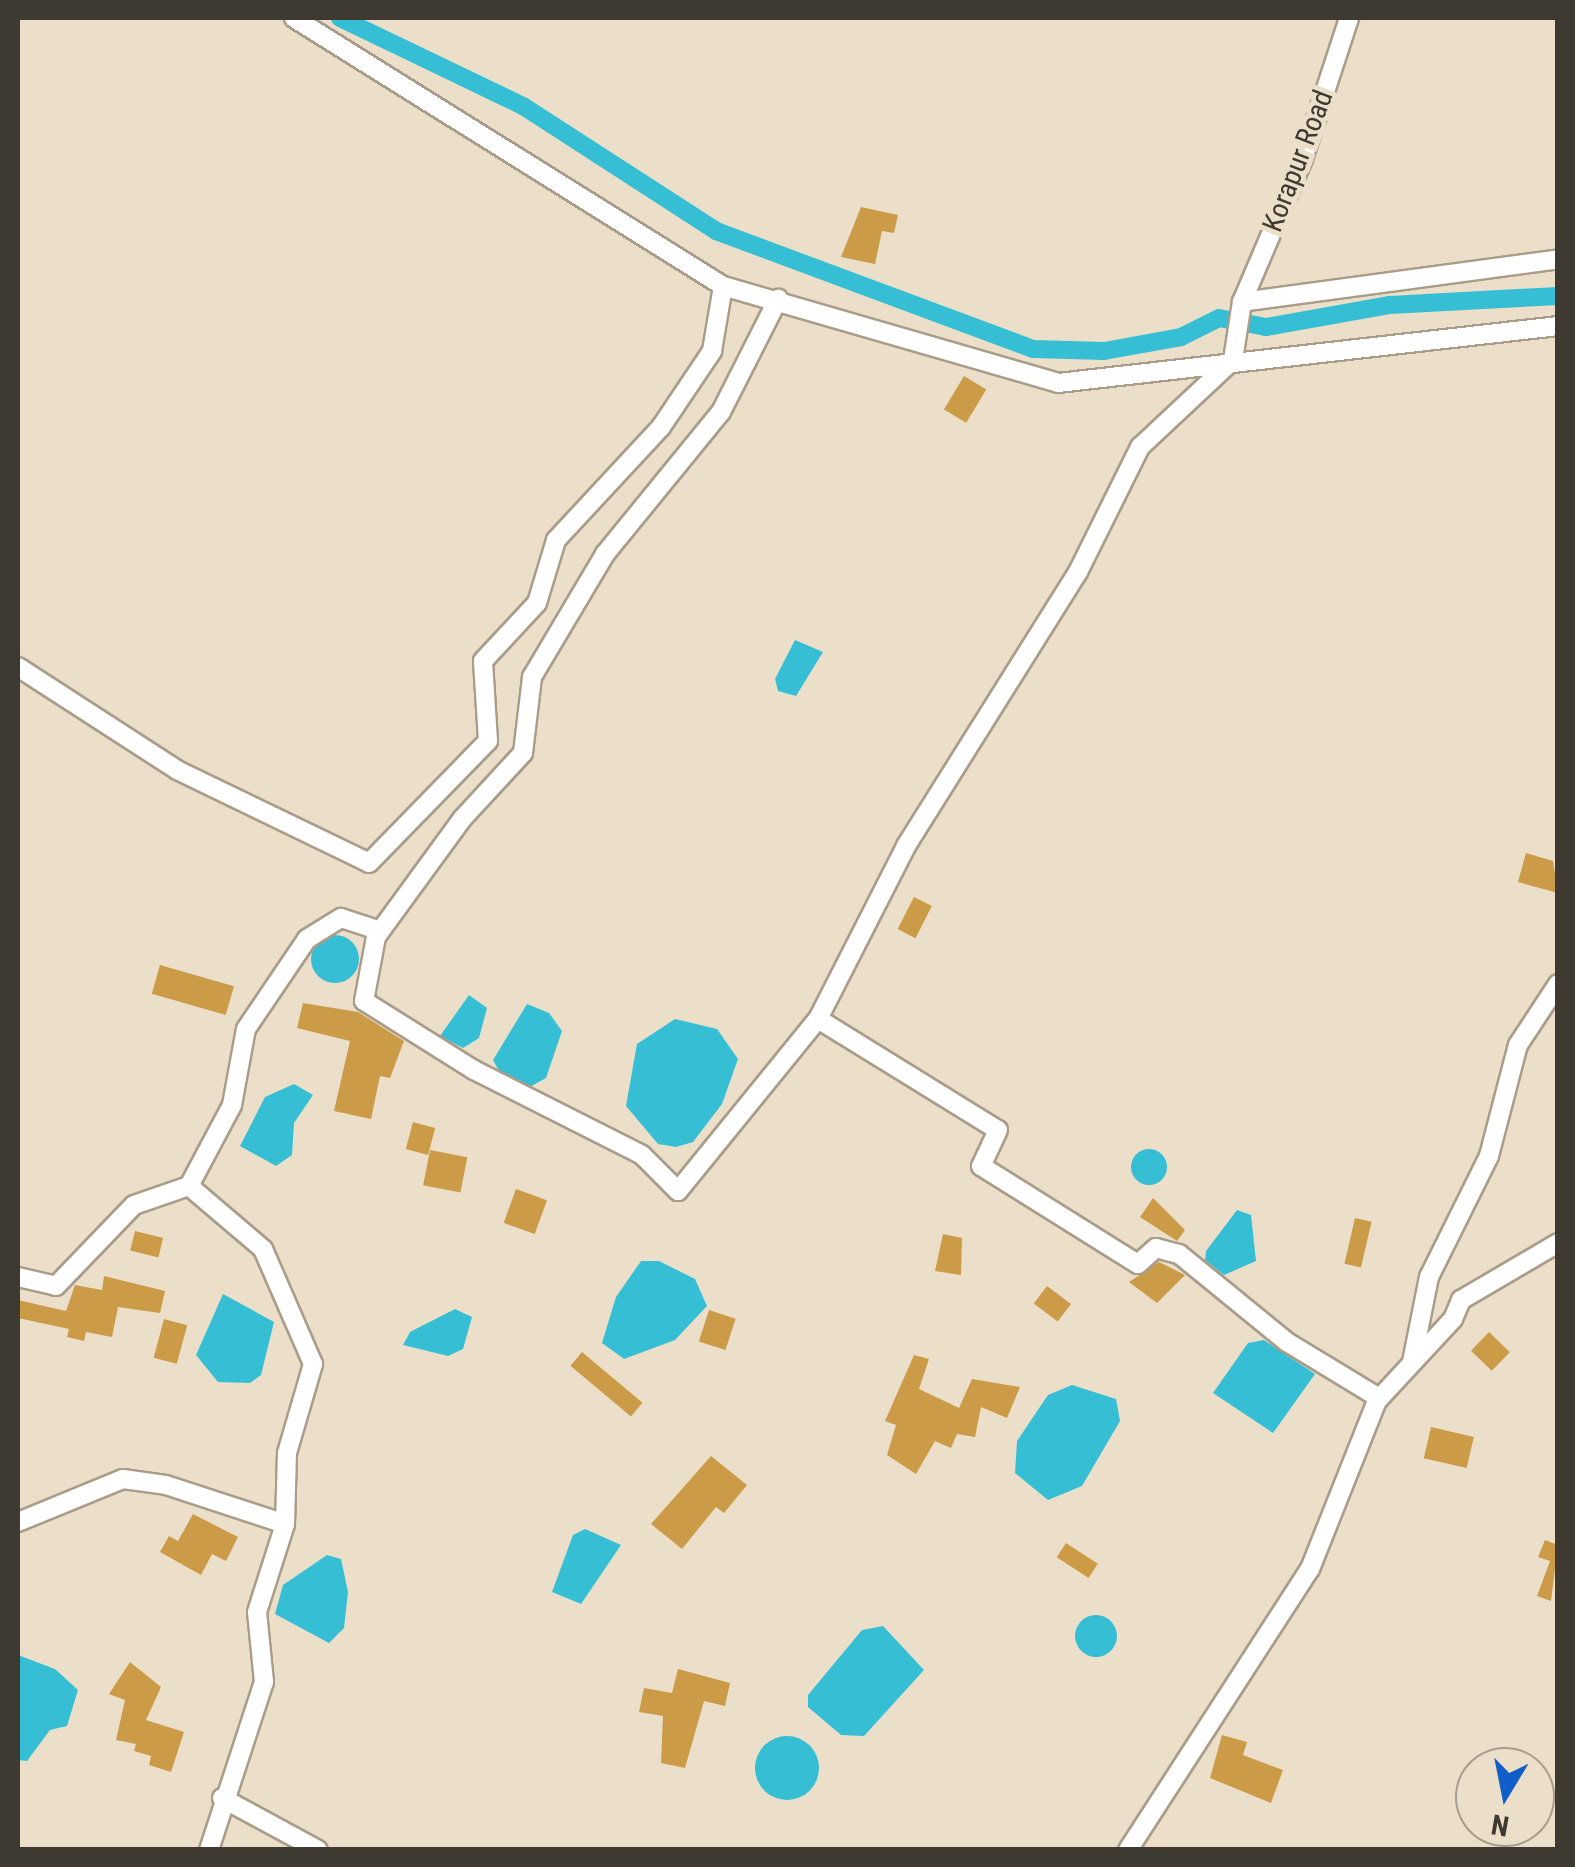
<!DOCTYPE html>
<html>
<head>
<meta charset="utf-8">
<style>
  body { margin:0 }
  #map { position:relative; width:1575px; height:1867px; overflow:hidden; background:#ecdfca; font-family:"Roboto Condensed",sans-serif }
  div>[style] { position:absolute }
  .water>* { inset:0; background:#36bfd4 }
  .round { border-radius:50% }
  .canal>* { height:18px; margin:-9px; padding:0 9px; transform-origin:9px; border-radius:9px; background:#36bfd4 }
  .building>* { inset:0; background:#cb9b47; transform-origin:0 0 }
  .roads { filter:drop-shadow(2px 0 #a99d89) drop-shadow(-2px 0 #a99d89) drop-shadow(0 2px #a99d89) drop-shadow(0 -2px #a99d89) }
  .minor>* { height:18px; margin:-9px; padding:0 9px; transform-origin:9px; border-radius:9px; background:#fff }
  span { translate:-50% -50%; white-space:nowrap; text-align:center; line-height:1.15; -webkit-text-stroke:10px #ecdfca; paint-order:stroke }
  .street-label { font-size:28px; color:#3e3931 }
  .frame { position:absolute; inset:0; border:20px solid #3e3931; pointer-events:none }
  .north { position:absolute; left:1455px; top:1747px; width:100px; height:100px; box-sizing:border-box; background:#ecdfca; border:2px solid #a69d8d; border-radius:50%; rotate:190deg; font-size:28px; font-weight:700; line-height:40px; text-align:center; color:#3e3931 }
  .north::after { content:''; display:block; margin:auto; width:35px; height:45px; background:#105ec8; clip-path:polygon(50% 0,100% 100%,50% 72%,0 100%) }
</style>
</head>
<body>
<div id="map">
  <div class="water">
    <div style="clip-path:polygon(795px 640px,823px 652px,796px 696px,778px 691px,775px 679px)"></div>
    <div class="round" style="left:311px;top:935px;width:48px;height:48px"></div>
    <div style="clip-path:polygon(469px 995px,487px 1008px,479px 1038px,463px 1048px,440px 1036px)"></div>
    <div style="clip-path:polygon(527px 1004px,549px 1013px,562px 1031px,546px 1078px,528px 1088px,500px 1073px,493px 1060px)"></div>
    <div style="clip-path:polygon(675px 1019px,717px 1029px,738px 1059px,722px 1104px,693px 1142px,676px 1147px,658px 1144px,626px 1106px,637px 1044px)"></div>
    <div style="clip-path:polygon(294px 1084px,313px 1095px,294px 1123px,292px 1155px,276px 1166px,240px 1146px,265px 1097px)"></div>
    <div class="round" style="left:1131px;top:1149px;width:36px;height:36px"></div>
    <div style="clip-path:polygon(1237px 1210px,1251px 1215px,1256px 1261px,1224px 1275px,1205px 1260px,1206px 1251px)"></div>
    <div style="clip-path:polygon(641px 1261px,659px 1261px,695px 1279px,707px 1306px,675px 1340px,624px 1359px,602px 1343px,616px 1297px)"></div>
    <div style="clip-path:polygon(223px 1294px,274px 1322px,261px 1375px,250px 1383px,218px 1382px,196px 1355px)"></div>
    <div style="clip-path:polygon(455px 1309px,472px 1317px,463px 1349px,448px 1356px,403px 1345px,410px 1332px)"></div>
    <div style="clip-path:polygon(1264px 1340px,1315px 1374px,1273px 1433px,1213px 1393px,1248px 1343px)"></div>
    <div style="clip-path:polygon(1072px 1385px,1116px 1399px,1120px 1421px,1082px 1486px,1048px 1500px,1015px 1473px,1017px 1441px,1048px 1395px)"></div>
    <div style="clip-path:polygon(585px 1529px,621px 1545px,581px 1604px,552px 1592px,573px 1535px)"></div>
    <div style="clip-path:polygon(327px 1555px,341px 1559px,348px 1592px,344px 1628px,329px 1643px,275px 1614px,283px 1585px)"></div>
    <div class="round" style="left:1075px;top:1615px;width:42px;height:42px"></div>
    <div style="clip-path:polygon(883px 1626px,924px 1670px,864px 1736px,841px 1735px,808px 1707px,808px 1695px,862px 1630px)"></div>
    <div style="clip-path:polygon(18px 1655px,55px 1669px,78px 1690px,67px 1726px,50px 1730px,27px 1761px,18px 1760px)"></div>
    <div class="round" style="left:755px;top:1736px;width:64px;height:64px"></div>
  </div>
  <div class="canal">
    <div style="left:340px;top:18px;width:203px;rotate:25.7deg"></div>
    <div style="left:523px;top:106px;width:230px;rotate:32.9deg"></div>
    <div style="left:716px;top:231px;width:338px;rotate:20.4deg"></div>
    <div style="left:1033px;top:349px;width:71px;rotate:1.6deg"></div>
    <div style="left:1104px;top:351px;width:78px;rotate:-10.3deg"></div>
    <div style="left:1181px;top:337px;width:42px;rotate:-26.6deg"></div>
    <div style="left:1219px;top:318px;width:48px;rotate:10.8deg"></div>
    <div style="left:1266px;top:327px;width:126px;rotate:-10.1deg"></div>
    <div style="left:1390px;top:305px;width:168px;rotate:-3.1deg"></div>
  </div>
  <div class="building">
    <div style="clip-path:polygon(861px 207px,898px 215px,894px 233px,882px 231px,875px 264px,841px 257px)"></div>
    <div style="left:964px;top:376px;width:26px;height:39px;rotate:31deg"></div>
    <div style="clip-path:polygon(1526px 853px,1553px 861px,1558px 893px,1518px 882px)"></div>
    <div style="left:914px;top:897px;width:20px;height:36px;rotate:27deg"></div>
    <div style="left:160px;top:965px;width:77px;height:30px;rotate:16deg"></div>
    <div style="clip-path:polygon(303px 1003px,358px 1012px,404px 1041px,390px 1078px,380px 1076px,371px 1119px,334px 1111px,350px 1041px,297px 1028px)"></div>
    <div style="left:413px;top:1122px;width:23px;height:28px;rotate:15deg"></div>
    <div style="left:430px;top:1150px;width:38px;height:36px;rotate:11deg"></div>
    <div style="left:516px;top:1189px;width:33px;height:36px;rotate:20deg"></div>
    <div style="clip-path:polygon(1153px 1198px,1185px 1230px,1177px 1241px,1140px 1217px)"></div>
    <div style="left:1355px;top:1218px;width:17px;height:47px;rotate:13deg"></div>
    <div style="left:135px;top:1231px;width:29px;height:20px;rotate:14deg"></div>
    <div style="clip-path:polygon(943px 1234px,962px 1238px,961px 1275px,935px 1271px)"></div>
    <div style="clip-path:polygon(1159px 1262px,1185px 1275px,1157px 1303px,1129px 1282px)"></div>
    <div style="clip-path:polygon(104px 1276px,165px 1291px,160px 1313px,118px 1307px,112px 1337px,86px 1332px,84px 1341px,67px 1337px,69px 1329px,18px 1318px,18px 1300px,66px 1311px,75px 1285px,102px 1290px)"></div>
    <div style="left:1047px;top:1286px;width:30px;height:22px;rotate:37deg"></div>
    <div style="left:709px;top:1310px;width:28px;height:33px;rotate:18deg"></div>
    <div style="left:164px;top:1319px;width:24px;height:40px;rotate:15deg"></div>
    <div style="left:1489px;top:1332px;width:29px;height:26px;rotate:44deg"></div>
    <div style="left:582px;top:1352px;width:79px;height:18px;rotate:40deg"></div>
    <div style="clip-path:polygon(914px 1355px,929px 1359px,919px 1389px,959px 1408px,972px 1379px,1020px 1387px,1007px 1418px,981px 1407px,975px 1437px,957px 1434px,951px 1448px,935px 1441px,916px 1474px,887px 1455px,896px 1425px,885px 1421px)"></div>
    <div style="left:1431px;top:1427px;width:44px;height:32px;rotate:13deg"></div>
    <div style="clip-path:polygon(711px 1456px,747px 1485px,724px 1513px,716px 1507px,682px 1549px,651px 1524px)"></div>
    <div style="clip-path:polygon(193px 1514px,238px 1537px,226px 1561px,212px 1554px,201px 1575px,160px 1552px,169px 1536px,178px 1541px)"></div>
    <div style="clip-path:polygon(1545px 1540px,1558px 1545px,1551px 1601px,1537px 1596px,1550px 1561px,1538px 1557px)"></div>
    <div style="left:1066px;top:1543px;width:38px;height:17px;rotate:33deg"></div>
    <div style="clip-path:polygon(130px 1662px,161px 1687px,146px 1720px,184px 1732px,171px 1772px,149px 1765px,151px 1756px,134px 1751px,136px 1744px,116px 1740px,125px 1700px,109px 1694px)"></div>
    <div style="clip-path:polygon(678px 1669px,730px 1683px,725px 1706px,704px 1701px,685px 1768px,661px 1763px,663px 1716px,639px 1712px,644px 1688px,672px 1693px)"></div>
    <div style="clip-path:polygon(1222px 1735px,1247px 1742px,1243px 1755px,1283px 1770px,1271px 1803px,1210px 1778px)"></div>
  </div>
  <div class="roads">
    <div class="minor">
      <div style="left:294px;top:18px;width:506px;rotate:31.99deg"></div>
      <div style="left:723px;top:286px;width:349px;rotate:16.1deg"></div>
      <div style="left:1058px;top:383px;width:503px;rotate:-6.5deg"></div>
      <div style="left:1242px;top:302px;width:319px;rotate:-7.7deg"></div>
      <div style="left:18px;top:667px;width:189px;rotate:32.9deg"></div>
      <div style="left:177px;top:770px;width:213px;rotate:25.8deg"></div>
      <div style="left:369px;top:863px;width:170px;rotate:-45.7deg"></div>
      <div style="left:488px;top:741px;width:80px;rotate:-93.6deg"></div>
      <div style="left:483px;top:661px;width:79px;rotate:-47deg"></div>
      <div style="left:537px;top:603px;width:66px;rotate:-73.2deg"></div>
      <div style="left:556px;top:540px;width:154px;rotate:-47.1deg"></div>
      <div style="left:661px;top:427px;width:92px;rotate:-56.1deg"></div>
      <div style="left:712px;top:351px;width:66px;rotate:-80.4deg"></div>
      <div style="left:376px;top:937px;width:65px;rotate:100.6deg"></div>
      <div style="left:364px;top:1001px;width:130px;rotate:32.1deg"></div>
      <div style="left:474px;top:1070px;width:188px;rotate:26.8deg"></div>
      <div style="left:642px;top:1155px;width:51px;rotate:45deg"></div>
      <div style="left:678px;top:1191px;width:222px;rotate:-50.9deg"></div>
      <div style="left:818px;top:1019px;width:194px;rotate:-63deg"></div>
      <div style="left:906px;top:846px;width:324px;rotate:-57.9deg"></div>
      <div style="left:1078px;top:572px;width:140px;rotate:-63.6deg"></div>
      <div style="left:1140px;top:447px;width:127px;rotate:-43.1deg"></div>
      <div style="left:1233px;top:360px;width:59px;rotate:-81.2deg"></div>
      <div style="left:1242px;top:302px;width:155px;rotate:-66.9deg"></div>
      <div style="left:1303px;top:159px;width:148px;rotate:-71.9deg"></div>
      <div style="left:818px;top:1019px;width:211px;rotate:31.7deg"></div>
      <div style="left:998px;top:1130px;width:40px;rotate:115deg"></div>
      <div style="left:981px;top:1166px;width:185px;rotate:32deg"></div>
      <div style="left:1138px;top:1264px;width:24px;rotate:-42deg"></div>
      <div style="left:1156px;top:1248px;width:24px;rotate:15deg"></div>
      <div style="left:1179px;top:1254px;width:139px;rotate:39.2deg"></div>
      <div style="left:1287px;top:1342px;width:108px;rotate:31.3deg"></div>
      <div style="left:18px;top:1277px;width:39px;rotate:13deg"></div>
      <div style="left:56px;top:1286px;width:112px;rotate:-46.1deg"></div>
      <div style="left:134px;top:1205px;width:58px;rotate:-19.1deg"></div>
      <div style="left:1412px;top:1362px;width:87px;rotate:-78.7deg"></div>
      <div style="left:1429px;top:1277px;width:135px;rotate:-63.6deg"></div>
      <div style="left:1489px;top:1156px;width:115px;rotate:-75.4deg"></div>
      <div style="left:1518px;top:1045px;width:73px;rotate:-56.7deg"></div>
      <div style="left:18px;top:1522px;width:113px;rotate:-22.3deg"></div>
      <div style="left:123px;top:1479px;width:43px;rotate:7.9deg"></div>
      <div style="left:166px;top:1485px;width:125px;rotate:18.1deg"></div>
      <div style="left:222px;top:1798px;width:109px;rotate:28.4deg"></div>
      <div style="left:209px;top:1850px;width:177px;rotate:-71.9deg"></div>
      <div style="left:264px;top:1682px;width:70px;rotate:-95.7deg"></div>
      <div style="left:257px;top:1612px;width:92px;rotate:-72.3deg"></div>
      <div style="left:285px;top:1524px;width:71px;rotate:-88.4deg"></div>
      <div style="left:287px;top:1453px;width:93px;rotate:-73.7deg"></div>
      <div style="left:313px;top:1364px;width:125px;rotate:-113.5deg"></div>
      <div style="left:263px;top:1249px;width:97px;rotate:-139.6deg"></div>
      <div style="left:189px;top:1186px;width:92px;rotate:-62deg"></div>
      <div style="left:232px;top:1105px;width:77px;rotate:-79.6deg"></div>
      <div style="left:246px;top:1029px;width:109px;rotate:-55.9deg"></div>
      <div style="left:307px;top:939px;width:40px;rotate:-32deg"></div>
      <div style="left:341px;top:918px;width:38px;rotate:18deg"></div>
      <div style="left:377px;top:930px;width:7px;rotate:98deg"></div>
      <div style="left:376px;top:937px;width:146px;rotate:-53.9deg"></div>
      <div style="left:462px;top:819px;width:90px;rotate:-47.3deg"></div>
      <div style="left:523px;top:753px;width:77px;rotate:-83.2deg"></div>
      <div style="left:532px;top:677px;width:143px;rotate:-59.3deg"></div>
      <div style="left:605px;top:554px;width:183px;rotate:-50.8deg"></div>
      <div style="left:721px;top:412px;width:127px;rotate:-63.2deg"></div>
      <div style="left:1128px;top:1850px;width:335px;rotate:-57.1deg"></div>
      <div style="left:1310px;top:1569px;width:181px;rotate:-68.3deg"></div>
      <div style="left:1377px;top:1401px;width:112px;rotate:-47.2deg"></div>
      <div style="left:1453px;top:1319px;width:21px;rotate:-67deg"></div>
      <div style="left:1461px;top:1300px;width:113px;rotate:-30.4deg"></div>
    </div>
  </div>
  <div class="street-label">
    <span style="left:1298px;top:161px;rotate:-69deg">Korapur Road</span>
  </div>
  <div class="frame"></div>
  <div class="north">N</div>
</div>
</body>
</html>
